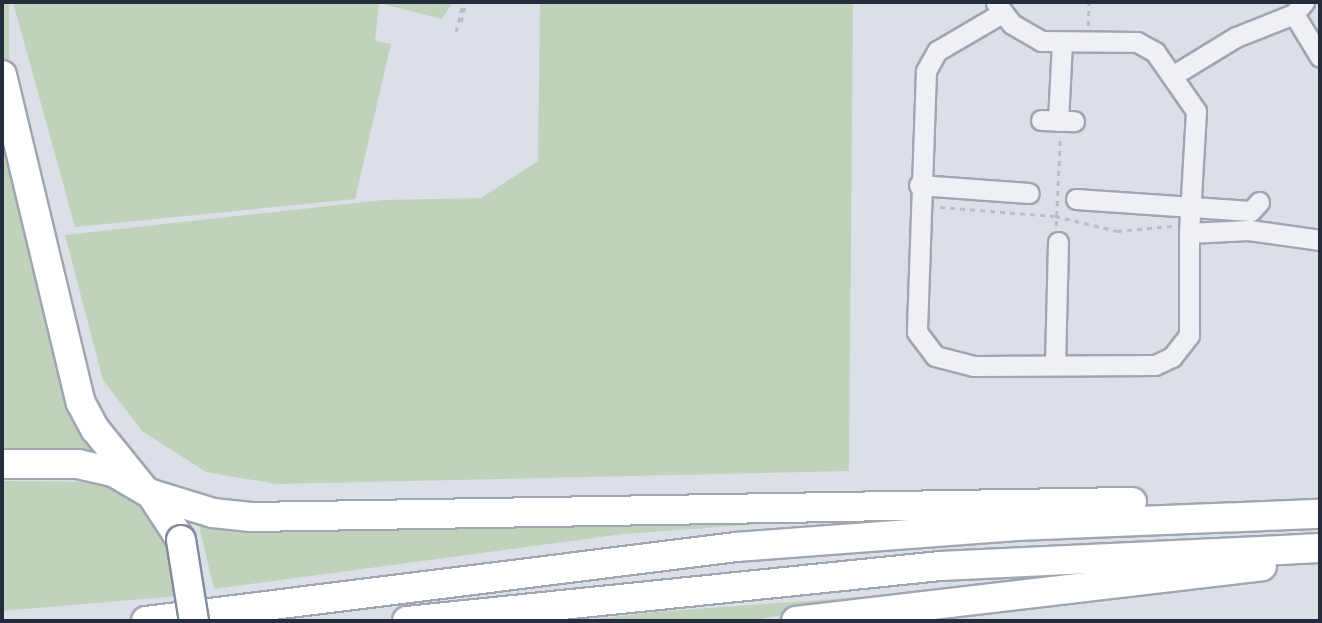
<!DOCTYPE html>
<html>
<head>
<meta charset="utf-8">
<style>
  body { margin:0 }
  #map { position:relative; width:1322px; height:623px; overflow:hidden; background:#dbdfe6; font-family:"Nunito Sans",sans-serif }
  div>[style] { position:absolute }
  .green>* { inset:0; background:#c0d1bc; transform-origin:0 0 }
  .path>* { height:2.5px; margin-top:-1.25px; transform-origin:0; background:repeating-linear-gradient(90deg,#babdc5 0 5px,transparent 0 10px) }
  .roads { filter:drop-shadow(2px 0 #a1a6b0) drop-shadow(-2px 0 #a1a6b0) drop-shadow(0 2px #a1a6b0) drop-shadow(0 -2px #a1a6b0) }
  .minor>* { height:19px; margin:-9.5px; padding:0 9.5px; transform-origin:9.5px; border-radius:9.5px; background:#eef0f5 }
  .highway>* { height:28px; margin:-14px; padding:0 14px; transform-origin:14px; border-radius:14px; background:#fff }
  .bridges { filter:drop-shadow(2px 0 #828b9d) drop-shadow(-2px 0 #828b9d) drop-shadow(0 2px #828b9d) drop-shadow(0 -2px #828b9d) }
  .highway-bridge>* { height:28px; margin:-14px; padding:0 14px; transform-origin:14px; border-radius:14px; background:#fff }
  span { translate:-50% -50%; white-space:nowrap; text-align:center; line-height:1.15; -webkit-text-stroke:5px #eaeef4; paint-order:stroke }
  .frame { position:absolute; inset:0; border:4px solid #252c3d; pointer-events:none }
</style>
</head>
<body>
<div id="map">
  <div class="green">
    <div style="left:2px;top:2px;width:7px;height:234px"></div>
    <div style="clip-path:polygon(13px 2px,453px 2px,442px 19px,379px 3px,375px 41px,391px 44px,355px 199px,75px 227px)"></div>
    <div style="clip-path:polygon(540px 2px,853px 2px,849px 471px,277px 484px,206px 472px,142px 431px,103px 380px,65px 235px,384px 200px,481px 198px,538px 161px)"></div>
    <div style="clip-path:polygon(2px 120px,96px 453px,2px 448px)"></div>
    <div style="clip-path:polygon(2px 481px,104px 482px,152px 514px,176px 564px,178px 596px,2px 611px)"></div>
    <div style="clip-path:polygon(197px 517px,560px 518px,774px 523px,623px 534px,214px 589px)"></div>
    <div style="clip-path:polygon(915px 593px,749px 621px,578px 621px,656px 612px)"></div>
  </div>
  <div class="path">
    <div style="left:461px;top:22px;width:21px;rotate:-76deg"></div>
    <div style="left:1088px;top:26px;width:24px;rotate:-88deg"></div>
    <div style="left:456px;top:32px;width:31px;rotate:-77deg"></div>
    <div style="left:940px;top:207px;width:115px;rotate:4.5deg"></div>
    <div style="left:1055px;top:216px;width:64px;rotate:13.6deg"></div>
    <div style="left:1117px;top:231px;width:55px;rotate:-5.2deg"></div>
    <div style="left:1056px;top:226px;width:88px;rotate:-87.4deg"></div>
  </div>
  <div class="roads">
    <div class="minor">
      <div style="left:996px;top:3px;width:26px;rotate:53deg"></div>
      <div style="left:1012px;top:24px;width:34px;rotate:30deg"></div>
      <div style="left:1041px;top:41px;width:96px;rotate:0.6deg"></div>
      <div style="left:1137px;top:42px;width:21px;rotate:29deg"></div>
      <div style="left:1155px;top:52px;width:72px;rotate:55.2deg"></div>
      <div style="left:1196px;top:111px;width:122px;rotate:93.3deg"></div>
      <div style="left:1002px;top:13px;width:75px;rotate:149.7deg"></div>
      <div style="left:937px;top:51px;width:23px;rotate:119deg"></div>
      <div style="left:926px;top:71px;width:261px;rotate:92deg"></div>
      <div style="left:917px;top:332px;width:30px;rotate:53deg"></div>
      <div style="left:935px;top:356px;width:40px;rotate:14.4deg"></div>
      <div style="left:974px;top:366px;width:181px;rotate:-0.3deg"></div>
      <div style="left:1155px;top:365px;width:19px;rotate:-25deg"></div>
      <div style="left:1172px;top:357px;width:28px;rotate:-52deg"></div>
      <div style="left:1189px;top:335px;width:102px;rotate:-90deg"></div>
      <div style="left:1189px;top:233px;width:60px;rotate:-2.9deg"></div>
      <div style="left:1249px;top:230px;width:72px;rotate:8deg"></div>
      <div style="left:1294px;top:14px;width:50px;rotate:58.8deg"></div>
      <div style="left:1172px;top:76px;width:75px;rotate:-31.4deg"></div>
      <div style="left:1236px;top:37px;width:62px;rotate:-21.6deg"></div>
      <div style="left:1294px;top:14px;width:16px;rotate:-50deg"></div>
      <div style="left:1041px;top:120px;width:33px;rotate:2deg"></div>
      <div style="left:1058px;top:121px;width:79px;rotate:-87.1deg"></div>
      <div style="left:919px;top:185px;width:110px;rotate:4.2deg"></div>
      <div style="left:1076px;top:199px;width:175px;rotate:3.9deg"></div>
      <div style="left:1251px;top:211px;width:12px;rotate:-48deg"></div>
      <div style="left:1055px;top:365px;width:123px;rotate:-88.6deg"></div>
    </div>
    <div class="highway">
      <div style="left:2px;top:75px;width:337px;rotate:76.5deg"></div>
      <div style="left:81px;top:403px;width:30px;rotate:62deg"></div>
      <div style="left:95px;top:429px;width:75px;rotate:51deg"></div>
      <div style="left:2px;top:464px;width:76px"></div>
      <div style="left:78px;top:464px;width:36px;rotate:13deg"></div>
      <div style="left:113px;top:472px;width:44px;rotate:30.1deg"></div>
      <div style="left:151px;top:494px;width:55px;rotate:56.9deg"></div>
      <div style="left:151px;top:494px;width:65px;rotate:17deg"></div>
      <div style="left:213px;top:513px;width:38px;rotate:6deg"></div>
      <div style="left:251px;top:517px;width:881px;rotate:-0.98deg"></div>
      <div style="left:146px;top:621px;width:595px;rotate:-7.15deg"></div>
      <div style="left:736px;top:547px;width:281px;rotate:-4.3deg"></div>
      <div style="left:1016px;top:526px;width:304px;rotate:-2.3deg"></div>
      <div style="left:407px;top:621px;width:536px;rotate:-5.89deg"></div>
      <div style="left:940px;top:566px;width:380px;rotate:-2.7deg"></div>
      <div style="left:796px;top:621px;width:469px;rotate:-6.7deg"></div>
    </div>
  </div>
  <div class="bridges">
    <div class="highway-bridge">
      <div style="left:181px;top:540px;width:82px;rotate:80.9deg"></div>
    </div>
  </div>
  <div class="frame"></div>
</div>
</body>
</html>
